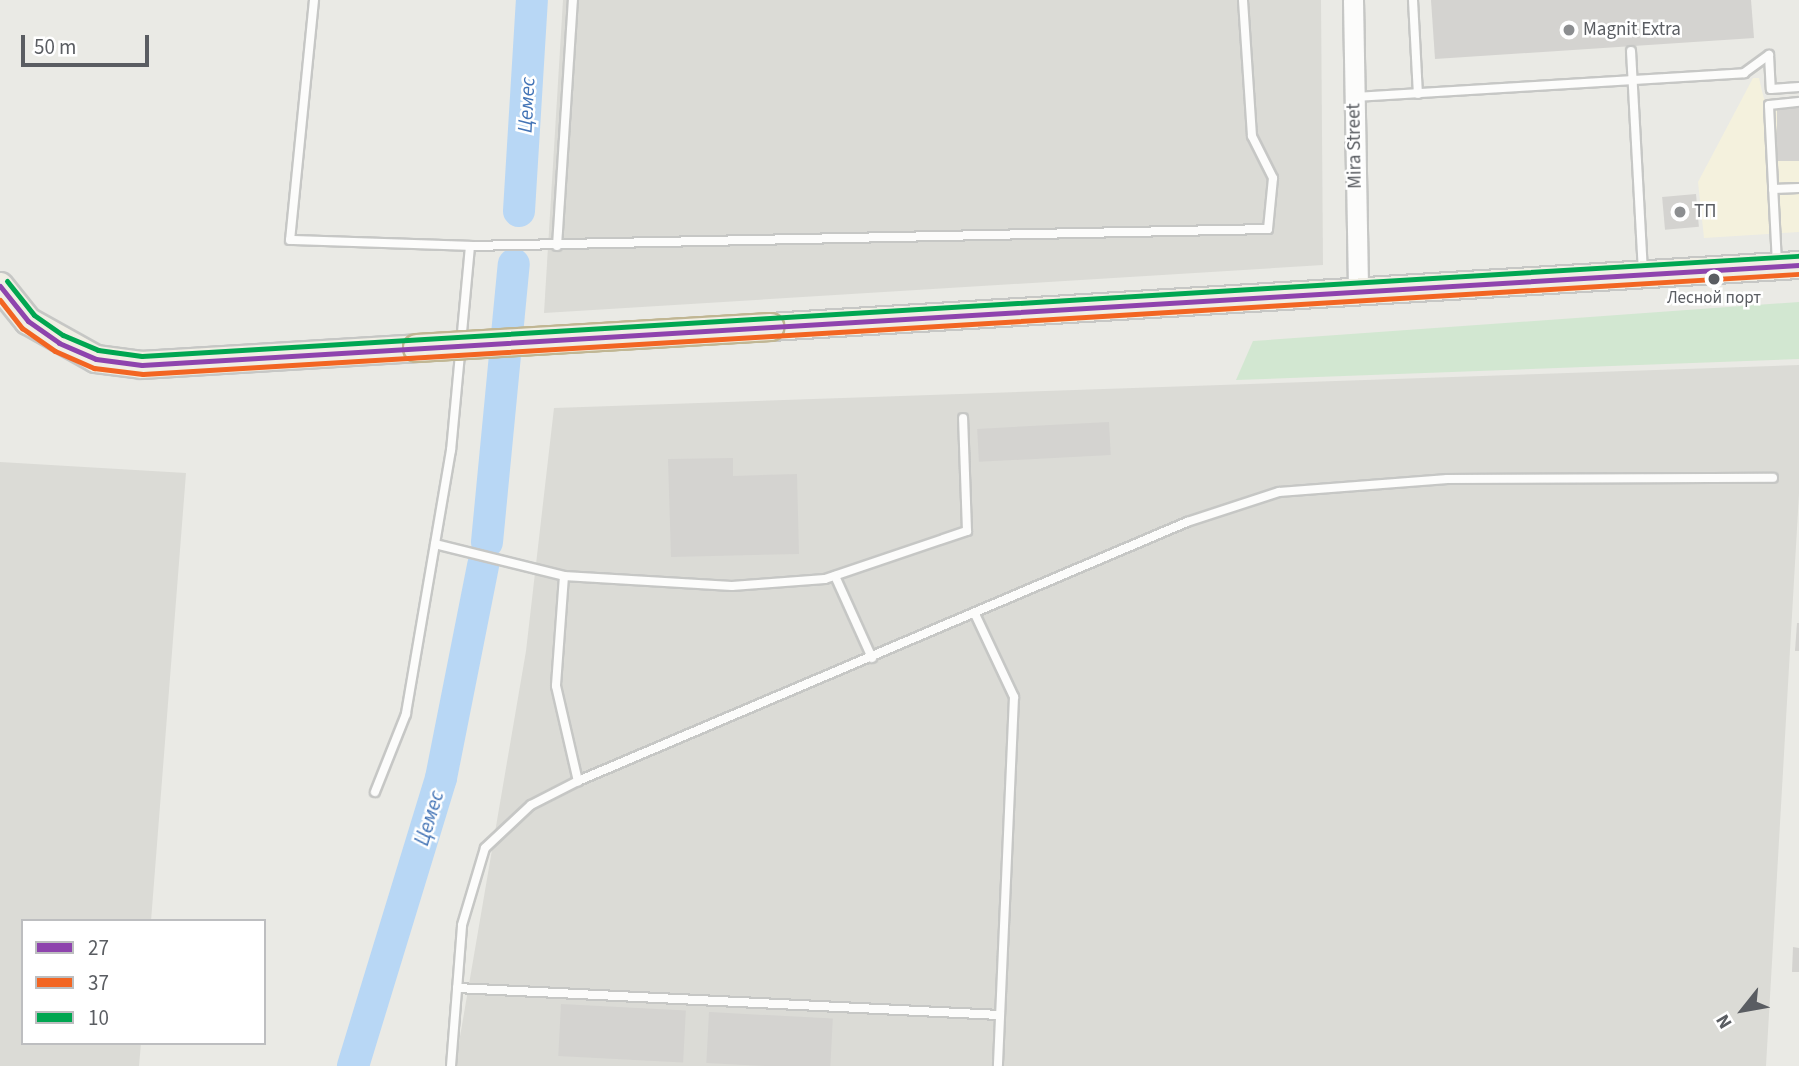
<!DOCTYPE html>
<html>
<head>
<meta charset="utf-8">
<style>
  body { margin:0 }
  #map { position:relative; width:1799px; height:1066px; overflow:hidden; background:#eaeae5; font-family:"Source Sans 3",sans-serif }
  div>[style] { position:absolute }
  .commercial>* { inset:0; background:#f4f1dd }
  .industrial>* { inset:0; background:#dbdbd6 }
  .green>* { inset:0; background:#d2e7d1 }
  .river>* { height:32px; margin:-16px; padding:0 16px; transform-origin:16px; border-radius:16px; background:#b8d7f5 }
  .building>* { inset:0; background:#d4d3d0; transform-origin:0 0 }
  .roads { filter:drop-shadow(2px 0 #c6c7c5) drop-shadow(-2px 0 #c6c7c5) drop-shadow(0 2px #c6c7c5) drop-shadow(0 -2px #c6c7c5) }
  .service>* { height:8px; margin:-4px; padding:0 4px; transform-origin:4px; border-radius:4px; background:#fcfcfb }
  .tertiary>* { height:19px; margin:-9.5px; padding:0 9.5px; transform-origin:9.5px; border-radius:9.5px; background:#fcfcfb }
  .trunk>* { height:26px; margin:-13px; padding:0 13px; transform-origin:13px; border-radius:13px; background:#f0eee4 }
  .bridges { filter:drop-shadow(2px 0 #c0b693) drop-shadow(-2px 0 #c0b693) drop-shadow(0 2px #c0b693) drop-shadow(0 -2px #c0b693) }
  .trunk-bridge>* { height:26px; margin:-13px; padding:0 13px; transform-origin:13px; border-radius:13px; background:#f0eee4 }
  .bus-1>* { height:5px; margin:-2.5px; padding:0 2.5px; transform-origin:2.5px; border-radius:2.5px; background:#8e44ad }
  .bus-2>* { height:5px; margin:-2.5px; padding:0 2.5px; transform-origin:2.5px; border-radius:2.5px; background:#f26522 }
  .bus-3>* { height:5px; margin:-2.5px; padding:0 2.5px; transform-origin:2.5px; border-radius:2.5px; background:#00a651 }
  .dots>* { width:19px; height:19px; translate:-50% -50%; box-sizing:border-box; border:4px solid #fff; border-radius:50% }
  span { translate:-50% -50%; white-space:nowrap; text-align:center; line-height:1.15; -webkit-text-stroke:5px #fff; paint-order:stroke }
  .bus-label { font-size:17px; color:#5a5d62 }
  .poi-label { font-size:19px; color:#5a5d62 }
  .left { translate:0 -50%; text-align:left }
  .street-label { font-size:19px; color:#5a5d62 }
  .water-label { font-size:21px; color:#4374b6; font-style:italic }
  .legend { position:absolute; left:21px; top:919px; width:245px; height:126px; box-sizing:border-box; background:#fff; border:2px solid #bdbec0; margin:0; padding:9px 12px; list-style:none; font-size:21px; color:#5a5d62 }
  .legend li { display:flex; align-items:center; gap:14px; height:35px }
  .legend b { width:35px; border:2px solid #bdbec0 }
  .north { position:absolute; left:1708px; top:975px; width:70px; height:70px; -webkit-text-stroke:5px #fff; paint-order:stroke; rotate:239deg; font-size:19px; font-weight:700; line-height:28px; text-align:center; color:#5a5d62 }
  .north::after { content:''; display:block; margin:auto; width:24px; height:32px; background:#5a5d62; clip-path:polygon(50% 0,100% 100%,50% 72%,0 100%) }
  .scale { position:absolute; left:21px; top:35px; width:128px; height:32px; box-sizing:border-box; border:4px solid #5a5d62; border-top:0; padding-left:9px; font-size:21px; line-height:24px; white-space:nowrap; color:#5a5d62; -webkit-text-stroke:5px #fff; paint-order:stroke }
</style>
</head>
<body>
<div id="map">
  <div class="commercial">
    <div style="clip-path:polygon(1753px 78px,1759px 78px,1764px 99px,1799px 97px,1799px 232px,1704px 238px,1698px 182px)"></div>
  </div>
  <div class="industrial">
    <div style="clip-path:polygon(563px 0,1321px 0,1323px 265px,544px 313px)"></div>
    <div style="clip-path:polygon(1799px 365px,1799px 494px,1766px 1066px,455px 1066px,526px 651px,554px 408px)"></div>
    <div style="clip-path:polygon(0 462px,186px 473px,151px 921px,23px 921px,23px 1043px,141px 1043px,139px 1066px,0 1066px)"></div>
  </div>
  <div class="green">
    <div style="clip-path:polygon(1799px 302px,1799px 359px,1236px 380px,1253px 341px)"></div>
  </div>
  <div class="river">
    <div style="left:519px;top:211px;width:211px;rotate:-86.5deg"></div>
    <div style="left:487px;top:542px;width:279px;rotate:-84.5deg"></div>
    <div style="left:353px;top:1066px;width:301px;rotate:-73deg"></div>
    <div style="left:441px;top:778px;width:217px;rotate:-78.8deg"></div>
  </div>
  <div class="building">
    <div style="clip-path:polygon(1431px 0,1751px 0,1754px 38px,1435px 59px)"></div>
    <div style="left:1799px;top:107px;width:54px;height:22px;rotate:90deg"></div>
    <div style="left:1696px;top:194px;width:33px;height:34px;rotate:85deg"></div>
    <div style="left:1109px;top:422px;width:33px;height:132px;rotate:87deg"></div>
    <div style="clip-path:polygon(733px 458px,733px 476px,797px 474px,799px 554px,671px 557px,668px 459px)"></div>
    <div style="clip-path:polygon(1797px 623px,1799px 623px,1799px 651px,1795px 651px)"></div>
    <div style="clip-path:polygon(1793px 947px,1799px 948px,1799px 972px,1792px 972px)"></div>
    <div style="left:561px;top:1004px;width:125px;height:52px;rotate:3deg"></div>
    <div style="left:709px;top:1012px;width:124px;height:51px;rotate:3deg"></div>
  </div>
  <div class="roads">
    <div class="service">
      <div style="left:314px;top:0;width:241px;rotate:95.7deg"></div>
      <div style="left:290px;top:240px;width:180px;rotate:1.9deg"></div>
      <div style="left:470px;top:246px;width:205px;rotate:95.3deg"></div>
      <div style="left:451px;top:450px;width:268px;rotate:99.7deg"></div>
      <div style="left:406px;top:714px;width:84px;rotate:111.7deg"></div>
      <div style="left:1413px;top:0;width:94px;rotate:87deg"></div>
      <div style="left:1631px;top:51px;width:220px;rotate:86.9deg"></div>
      <div style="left:1355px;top:97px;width:390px;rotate:-3.5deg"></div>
      <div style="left:1744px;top:73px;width:31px;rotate:-36deg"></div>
      <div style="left:1769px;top:55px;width:34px;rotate:87deg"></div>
      <div style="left:1771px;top:89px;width:28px;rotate:-4deg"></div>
      <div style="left:1773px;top:189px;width:26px;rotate:-2deg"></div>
      <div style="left:470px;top:246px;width:798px;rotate:-1.22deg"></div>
      <div style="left:1268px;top:229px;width:51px;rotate:-84.4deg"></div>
      <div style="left:1273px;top:178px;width:47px;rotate:-116.6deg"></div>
      <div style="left:1252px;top:136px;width:136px;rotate:-93.8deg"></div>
      <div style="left:557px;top:246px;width:247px;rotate:-86.3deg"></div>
      <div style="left:1777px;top:264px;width:159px;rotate:-92.9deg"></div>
      <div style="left:1769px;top:105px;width:30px;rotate:-6deg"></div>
      <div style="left:435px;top:544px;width:133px;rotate:13.9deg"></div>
      <div style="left:564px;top:576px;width:168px;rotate:3.4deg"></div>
      <div style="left:732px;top:586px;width:93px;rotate:-4.3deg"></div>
      <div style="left:825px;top:579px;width:150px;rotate:-18.7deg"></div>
      <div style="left:967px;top:531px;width:113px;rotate:-92deg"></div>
      <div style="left:564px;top:576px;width:110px;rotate:94.2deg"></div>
      <div style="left:556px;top:686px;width:98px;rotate:77deg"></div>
      <div style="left:835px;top:576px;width:90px;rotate:65.7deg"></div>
      <div style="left:975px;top:614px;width:92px;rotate:64.8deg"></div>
      <div style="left:1014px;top:697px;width:369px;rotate:92.5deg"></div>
      <div style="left:457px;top:988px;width:544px;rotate:2.85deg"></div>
      <div style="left:451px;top:1066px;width:141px;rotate:-85.5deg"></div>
      <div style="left:462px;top:925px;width:80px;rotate:-73.4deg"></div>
      <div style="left:485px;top:848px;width:63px;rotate:-43.1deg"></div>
      <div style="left:531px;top:805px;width:53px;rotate:-27.1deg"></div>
      <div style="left:578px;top:781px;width:662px;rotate:-23.04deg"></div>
      <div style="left:1187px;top:522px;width:97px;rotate:-18.1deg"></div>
      <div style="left:1279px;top:492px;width:169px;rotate:-4.4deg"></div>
      <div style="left:1447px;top:479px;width:326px;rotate:-0.2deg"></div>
    </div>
    <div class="tertiary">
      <div style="left:1353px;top:0;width:292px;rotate:89deg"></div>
    </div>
    <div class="trunk">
      <div style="left:0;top:286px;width:45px;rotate:51.3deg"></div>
      <div style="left:28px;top:321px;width:78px;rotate:29.2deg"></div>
      <div style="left:96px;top:359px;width:46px;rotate:7.4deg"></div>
      <div style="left:142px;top:365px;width:276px;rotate:-3.5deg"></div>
      <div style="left:770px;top:327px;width:1031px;rotate:-3.45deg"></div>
    </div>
  </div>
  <div class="bridges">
    <div class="trunk-bridge">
      <div style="left:417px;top:348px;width:354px;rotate:-3.4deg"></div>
    </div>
  </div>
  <div class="bus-1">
    <div style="left:0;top:286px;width:45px;rotate:51.3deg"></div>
    <div style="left:28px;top:321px;width:38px;rotate:35deg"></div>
    <div style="left:59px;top:343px;width:40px;rotate:23.4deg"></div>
    <div style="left:96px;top:359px;width:46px;rotate:7.4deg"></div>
    <div style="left:142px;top:365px;width:1660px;rotate:-3.45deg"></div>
  </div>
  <div class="bus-2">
    <div style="left:0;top:300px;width:36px;rotate:52deg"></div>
    <div style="left:22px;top:328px;width:40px;rotate:34.9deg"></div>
    <div style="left:55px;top:351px;width:43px;rotate:23.6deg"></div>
    <div style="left:94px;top:368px;width:49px;rotate:7deg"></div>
    <div style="left:143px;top:374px;width:1659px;rotate:-3.46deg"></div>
  </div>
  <div class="bus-3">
    <div style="left:7px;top:281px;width:43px;rotate:51.5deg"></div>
    <div style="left:34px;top:315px;width:35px;rotate:35deg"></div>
    <div style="left:63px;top:335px;width:38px;rotate:23deg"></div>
    <div style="left:98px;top:350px;width:44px;rotate:7.8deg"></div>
    <div style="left:142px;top:356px;width:1659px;rotate:-3.46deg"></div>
  </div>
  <div class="dots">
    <div style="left:1569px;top:30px;background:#8c8e90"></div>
    <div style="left:1680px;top:212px;background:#8c8e90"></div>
    <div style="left:1714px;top:279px;background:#5a5d62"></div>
  </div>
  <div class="bus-label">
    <span style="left:1714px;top:299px">Лесной порт</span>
  </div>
  <div class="poi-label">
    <span class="left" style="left:1583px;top:30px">Magnit Extra</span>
    <span class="left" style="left:1694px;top:212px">ТП</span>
  </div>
  <div class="street-label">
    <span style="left:1355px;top:146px;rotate:-91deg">Mira Street</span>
  </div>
  <div class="water-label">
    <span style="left:526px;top:105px;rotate:-87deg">Цемес</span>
    <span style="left:429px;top:818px;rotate:-73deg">Цемес</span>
  </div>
  <ul class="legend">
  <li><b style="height:9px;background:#8e44ad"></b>27</li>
  <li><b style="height:9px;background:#f26522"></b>37</li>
  <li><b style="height:9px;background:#00a651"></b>10</li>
  </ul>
  <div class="north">N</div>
  <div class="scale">50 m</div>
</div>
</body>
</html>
